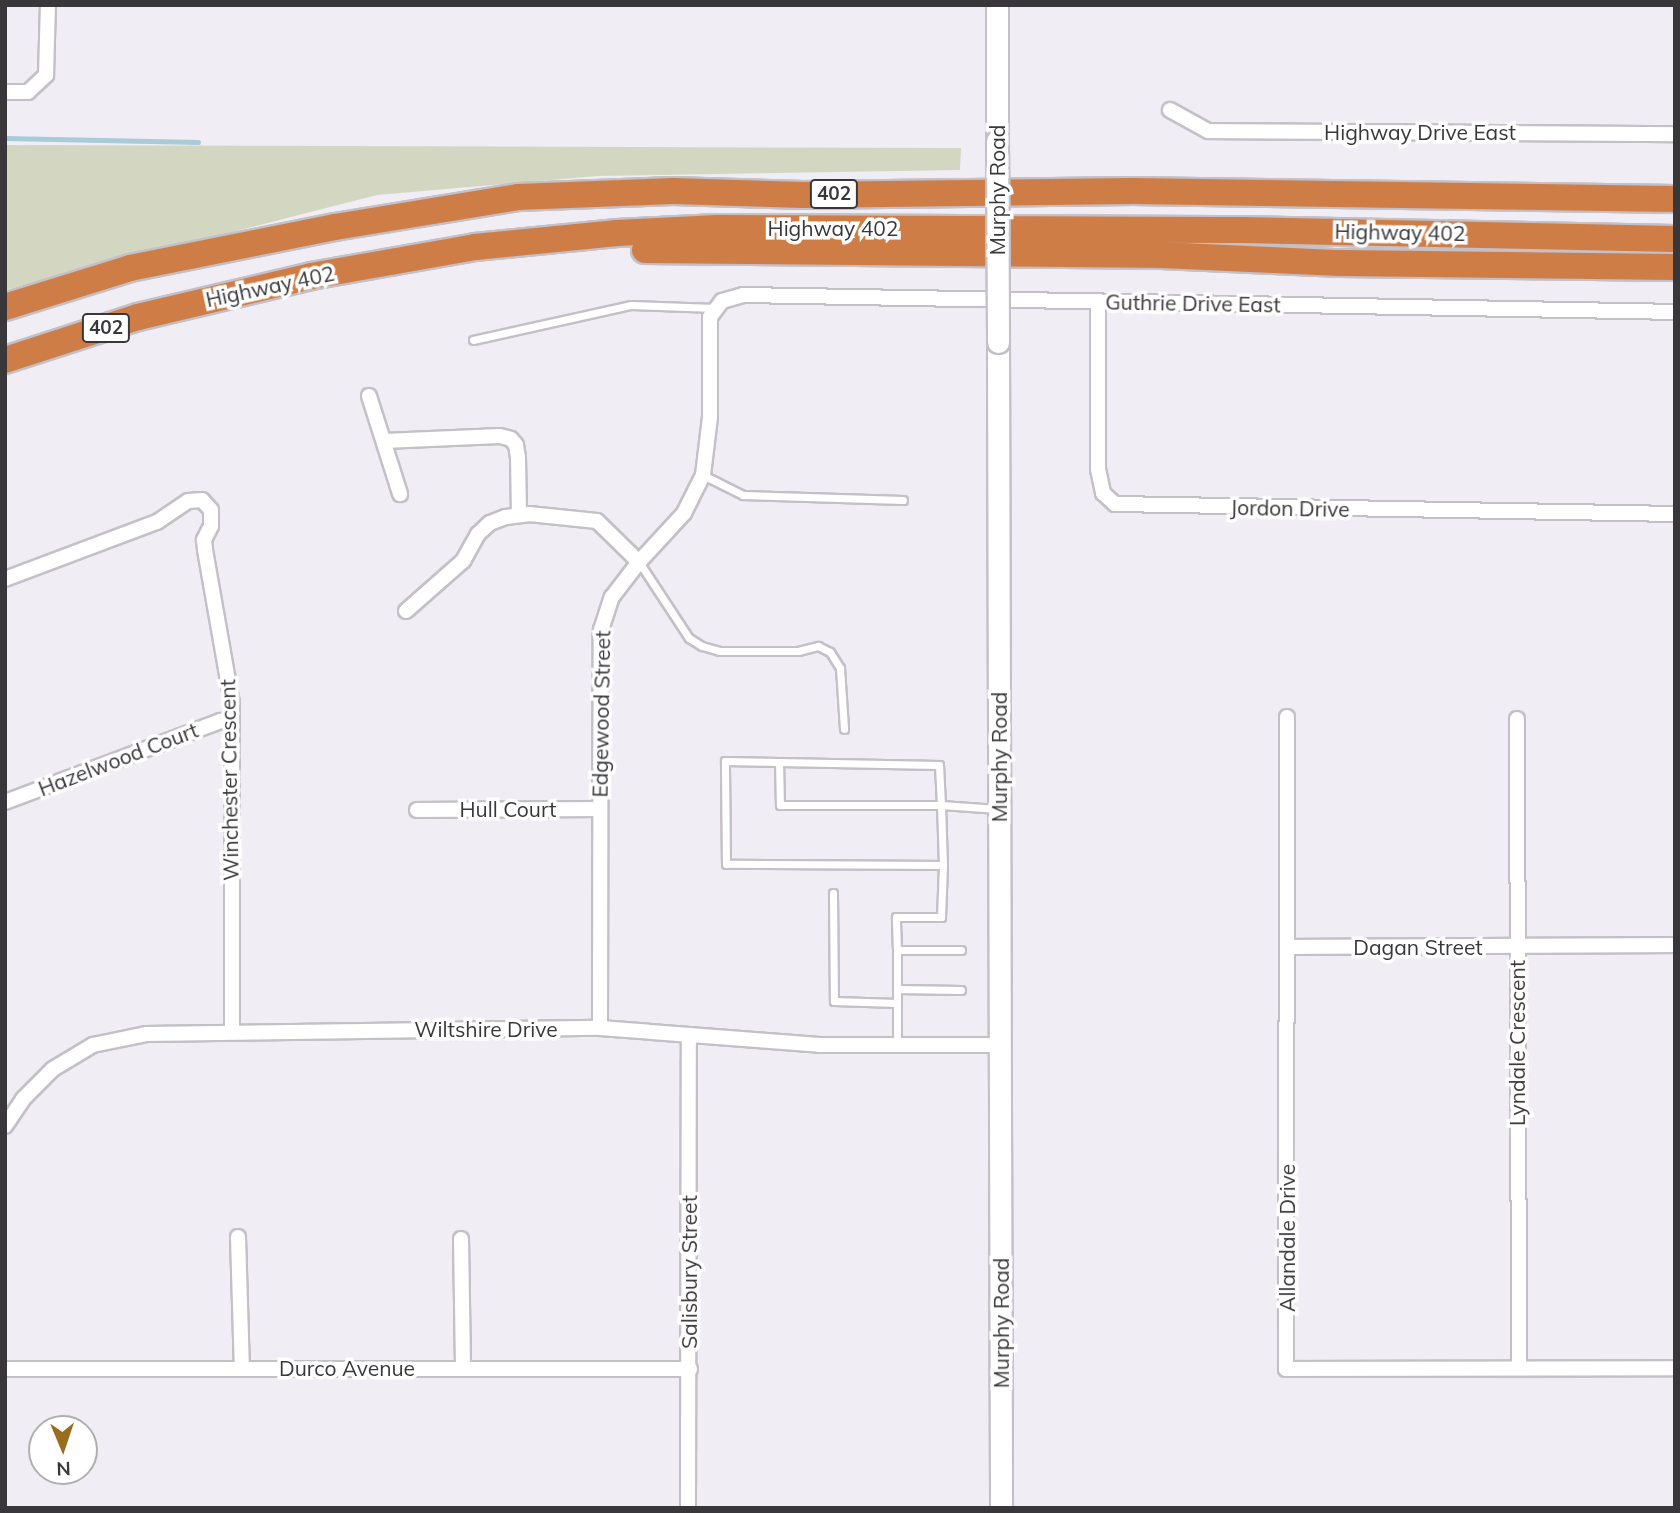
<!DOCTYPE html>
<html>
<head>
<meta charset="utf-8">
<style>
  body { margin:0 }
  #map { position:relative; width:1680px; height:1513px; overflow:hidden; background:#f1edf5; font-family:Mulish,sans-serif }
  div>[style] { position:absolute }
  .green>* { inset:0; background:#d3d7c2 }
  .stream>* { height:4.5px; margin:-2.25px; padding:0 2.25px; transform-origin:2.25px; border-radius:2.25px; background:#a8cbd7 }
  .roads { filter:drop-shadow(2px 0 #c4c0c7) drop-shadow(-2px 0 #c4c0c7) drop-shadow(0 2px #c4c0c7) drop-shadow(0 -2px #c4c0c7) }
  .lane>* { height:7px; margin:-3.5px; padding:0 3.5px; transform-origin:3.5px; border-radius:3.5px; background:#fff }
  .street>* { height:14px; margin:-7px; padding:0 7px; transform-origin:7px; border-radius:7px; background:#fff }
  .secondary>* { height:21px; margin:-10.5px; padding:0 10.5px; transform-origin:10.5px; border-radius:10.5px; background:#fff }
  .highway>* { height:26px; margin:-13px; padding:0 13px; transform-origin:13px; border-radius:13px; background:#cf7d46 }
  .bridges { filter:drop-shadow(2px 0 #c4c0c7) drop-shadow(-2px 0 #c4c0c7) drop-shadow(0 2px #c4c0c7) drop-shadow(0 -2px #c4c0c7) }
  .secondary-bridge>* { height:21px; margin:-10.5px; padding:0 10.5px; transform-origin:10.5px; border-radius:10.5px; background:#fff }
  span { translate:-50% -50%; white-space:nowrap; text-align:center; line-height:1.15; -webkit-text-stroke:7px #fff; paint-order:stroke }
  .shield-label span { padding:2px 5px; background:#fff; border:2px solid; border-radius:5px; -webkit-text-stroke-width:0 }
  .shield-label { font-size:19px; color:#39373a; font-weight:700 }
  .street-label { font-size:21px; color:#39373a }
  .frame { position:absolute; inset:0; border:7px solid #39373a; pointer-events:none }
  .north { position:absolute; left:28px; top:1415px; width:70px; height:70px; box-sizing:border-box; background:#fff; border:2px solid #b0afb0; border-radius:50%; rotate:178deg; font-size:19px; font-weight:700; line-height:28px; text-align:center; color:#39373a }
  .north::after { content:''; display:block; margin:auto; width:24px; height:32px; background:#9a6c1c; clip-path:polygon(50% 0,100% 100%,50% 72%,0 100%) }
</style>
</head>
<body>
<div id="map">
  <div class="green">
    <div style="clip-path:polygon(5px 145px,961px 148px,960px 170px,598px 176px,377px 195px,5px 290px)"></div>
  </div>
  <div class="stream">
    <div style="left:5px;top:138px;width:193px;rotate:1.2deg"></div>
  </div>
  <div class="roads">
    <div class="lane">
      <div style="left:473px;top:340px;width:162px;rotate:-12.5deg"></div>
      <div style="left:631px;top:305px;width:84px;rotate:2deg"></div>
      <div style="left:703px;top:475px;width:45px;rotate:26.6deg"></div>
      <div style="left:743px;top:495px;width:160px;rotate:1.8deg"></div>
      <div style="left:639px;top:562px;width:91px;rotate:56.7deg"></div>
      <div style="left:689px;top:638px;width:15px;rotate:32deg"></div>
      <div style="left:702px;top:646px;width:18px;rotate:16deg"></div>
      <div style="left:719px;top:651px;width:79px"></div>
      <div style="left:798px;top:651px;width:21px;rotate:-14deg"></div>
      <div style="left:818px;top:646px;width:13px;rotate:27deg"></div>
      <div style="left:830px;top:652px;width:19px;rotate:58deg"></div>
      <div style="left:840px;top:668px;width:61px;rotate:86.2deg"></div>
      <div style="left:779px;top:762px;width:43px;rotate:88.7deg"></div>
      <div style="left:780px;top:805px;width:161px"></div>
      <div style="left:941px;top:805px;width:60px;rotate:88.1deg"></div>
      <div style="left:833px;top:893px;width:108px;rotate:89.5deg"></div>
      <div style="left:834px;top:1001px;width:63px;rotate:1.8deg"></div>
      <div style="left:897px;top:950px;width:39px;rotate:90deg"></div>
      <div style="left:897px;top:989px;width:64px;rotate:0.9deg"></div>
      <div style="left:961px;top:950px;width:64px;rotate:180deg"></div>
      <div style="left:897px;top:950px;width:33px;rotate:-92deg"></div>
      <div style="left:896px;top:917px;width:45px"></div>
      <div style="left:941px;top:917px;width:52px;rotate:-87.8deg"></div>
      <div style="left:943px;top:865px;width:217px;rotate:-179.7deg"></div>
      <div style="left:726px;top:864px;width:103px;rotate:-90.6deg"></div>
      <div style="left:725px;top:761px;width:214px;rotate:1.1deg"></div>
      <div style="left:939px;top:765px;width:40px;rotate:87.1deg"></div>
      <div style="left:941px;top:805px;width:57px;rotate:4deg"></div>
      <div style="left:897px;top:989px;width:56px;rotate:90deg"></div>
    </div>
    <div class="street">
      <div style="left:5px;top:92px;width:23px"></div>
      <div style="left:28px;top:92px;width:25px;rotate:-43deg"></div>
      <div style="left:46px;top:75px;width:70px;rotate:-88.4deg"></div>
      <div style="left:1170px;top:110px;width:43px;rotate:28.9deg"></div>
      <div style="left:1208px;top:131px;width:467px;rotate:0.4deg"></div>
      <div style="left:1098px;top:301px;width:168px;rotate:90deg"></div>
      <div style="left:1098px;top:469px;width:25px;rotate:78deg"></div>
      <div style="left:1103px;top:493px;width:16px;rotate:43deg"></div>
      <div style="left:1115px;top:504px;width:560px;rotate:1.02deg"></div>
      <div style="left:369px;top:396px;width:103px;rotate:72.4deg"></div>
      <div style="left:384px;top:441px;width:116px;rotate:-2.5deg"></div>
      <div style="left:500px;top:436px;width:11px;rotate:15deg"></div>
      <div style="left:511px;top:439px;width:8px;rotate:50deg"></div>
      <div style="left:516px;top:445px;width:12px;rotate:81deg"></div>
      <div style="left:518px;top:457px;width:58px;rotate:89deg"></div>
      <div style="left:5px;top:579px;width:162px;rotate:-20.6deg"></div>
      <div style="left:157px;top:522px;width:37px;rotate:-34deg"></div>
      <div style="left:188px;top:501px;width:14px;rotate:-4deg"></div>
      <div style="left:202px;top:500px;width:13px;rotate:48deg"></div>
      <div style="left:211px;top:510px;width:16px;rotate:90deg"></div>
      <div style="left:211px;top:526px;width:16px;rotate:117deg"></div>
      <div style="left:204px;top:540px;width:10px;rotate:84deg"></div>
      <div style="left:205px;top:550px;width:155px;rotate:80deg"></div>
      <div style="left:232px;top:703px;width:328px;rotate:90deg"></div>
      <div style="left:406px;top:611px;width:76px;rotate:-41.3deg"></div>
      <div style="left:463px;top:561px;width:31px;rotate:-61deg"></div>
      <div style="left:478px;top:534px;width:16px;rotate:-43deg"></div>
      <div style="left:490px;top:523px;width:17px;rotate:-21deg"></div>
      <div style="left:506px;top:517px;width:23px;rotate:-7deg"></div>
      <div style="left:529px;top:514px;width:68px;rotate:5.9deg"></div>
      <div style="left:597px;top:521px;width:59px;rotate:44.3deg"></div>
      <div style="left:1287px;top:717px;width:652px;rotate:90.09deg"></div>
      <div style="left:1286px;top:1369px;width:389px;rotate:-0.1deg"></div>
      <div style="left:1517px;top:719px;width:649px;rotate:89.82deg"></div>
      <div style="left:5px;top:802px;width:230px;rotate:-20.6deg"></div>
      <div style="left:220px;top:721px;width:12px;rotate:-5deg"></div>
      <div style="left:417px;top:810px;width:182px;rotate:-0.3deg"></div>
      <div style="left:1287px;top:947px;width:388px;rotate:-0.3deg"></div>
      <div style="left:600px;top:1028px;width:398px;rotate:-89.9deg"></div>
      <div style="left:601px;top:630px;width:35px;rotate:-72deg"></div>
      <div style="left:612px;top:597px;width:44px;rotate:-52.4deg"></div>
      <div style="left:639px;top:562px;width:67px;rotate:-47.4deg"></div>
      <div style="left:684px;top:513px;width:42px;rotate:-63.4deg"></div>
      <div style="left:703px;top:475px;width:58px;rotate:-83.1deg"></div>
      <div style="left:710px;top:417px;width:100px;rotate:-90deg"></div>
      <div style="left:710px;top:317px;width:20px;rotate:-53deg"></div>
      <div style="left:722px;top:301px;width:22px;rotate:-16deg"></div>
      <div style="left:743px;top:295px;width:932px;rotate:1.04deg"></div>
      <div style="left:5px;top:1126px;width:32px;rotate:-56deg"></div>
      <div style="left:23px;top:1099px;width:42px;rotate:-45deg"></div>
      <div style="left:53px;top:1069px;width:47px;rotate:-31deg"></div>
      <div style="left:93px;top:1045px;width:54px;rotate:-11.7deg"></div>
      <div style="left:146px;top:1034px;width:454px;rotate:-0.8deg"></div>
      <div style="left:600px;top:1028px;width:220px;rotate:4.4deg"></div>
      <div style="left:819px;top:1045px;width:181px"></div>
      <div style="left:238px;top:1237px;width:131px;rotate:88.3deg"></div>
      <div style="left:461px;top:1239px;width:129px;rotate:89.1deg"></div>
      <div style="left:5px;top:1369px;width:685px"></div>
      <div style="left:688px;top:1508px;width:473px;rotate:-89.9deg"></div>
    </div>
    <div class="secondary">
      <div style="left:997px;top:5px;width:136px;rotate:90deg"></div>
      <div style="left:998px;top:342px;width:1166px;rotate:89.85deg"></div>
    </div>
    <div class="highway">
      <div style="left:645px;top:250px;width:516px;rotate:0.56deg"></div>
      <div style="left:1161px;top:255px;width:179px;rotate:2.6deg"></div>
      <div style="left:1340px;top:263px;width:335px;rotate:0.7deg"></div>
      <div style="left:5px;top:307px;width:131px;rotate:-17.3deg"></div>
      <div style="left:130px;top:268px;width:209px;rotate:-11.3deg"></div>
      <div style="left:335px;top:227px;width:185px;rotate:-9.3deg"></div>
      <div style="left:518px;top:197px;width:155px;rotate:-2.2deg"></div>
      <div style="left:673px;top:191px;width:130px;rotate:1.8deg"></div>
      <div style="left:803px;top:195px;width:330px;rotate:-0.7deg"></div>
      <div style="left:1133px;top:191px;width:542px;rotate:0.85deg"></div>
      <div style="left:5px;top:360px;width:140px;rotate:-17.9deg"></div>
      <div style="left:138px;top:317px;width:178px;rotate:-13.3deg"></div>
      <div style="left:311px;top:276px;width:167px;rotate:-10deg"></div>
      <div style="left:475px;top:247px;width:143px;rotate:-5.6deg"></div>
      <div style="left:617px;top:233px;width:100px;rotate:-2.9deg"></div>
      <div style="left:717px;top:228px;width:525px;rotate:0.22deg"></div>
      <div style="left:1242px;top:230px;width:433px;rotate:1.2deg"></div>
    </div>
  </div>
  <div class="bridges">
    <div class="secondary-bridge">
      <div style="left:997px;top:141px;width:201px;rotate:89.7deg"></div>
    </div>
  </div>
  <div class="shield-label">
    <span style="left:834px;top:194px">402</span>
    <span style="left:106px;top:328px">402</span>
  </div>
  <div class="street-label">
    <span style="left:1420px;top:132px">Highway Drive East</span>
    <span style="left:997px;top:190px;rotate:-90deg">Murphy Road</span>
    <span style="left:833px;top:228px">Highway 402</span>
    <span style="left:1400px;top:232px;rotate:1deg">Highway 402</span>
    <span style="left:270px;top:286px;rotate:-12deg">Highway 402</span>
    <span style="left:1193px;top:303px;rotate:1deg">Guthrie Drive East</span>
    <span style="left:1290px;top:508px;rotate:1deg">Jordon Drive</span>
    <span style="left:601px;top:714px;rotate:-89deg">Edgewood Street</span>
    <span style="left:999px;top:757px;rotate:-90deg">Murphy Road</span>
    <span style="left:118px;top:759px;rotate:-21deg">Hazelwood Court</span>
    <span style="left:229px;top:780px;rotate:-91deg">Winchester Crescent</span>
    <span style="left:508px;top:809px">Hull Court</span>
    <span style="left:1418px;top:947px">Dagan Street</span>
    <span style="left:486px;top:1029px">Wiltshire Drive</span>
    <span style="left:1517px;top:1043px;rotate:-90deg">Lyndale Crescent</span>
    <span style="left:1287px;top:1238px;rotate:-90deg">Allandale Drive</span>
    <span style="left:689px;top:1272px;rotate:-90deg">Salisbury Street</span>
    <span style="left:1001px;top:1323px;rotate:-90deg">Murphy Road</span>
    <span style="left:347px;top:1368px">Durco Avenue</span>
  </div>
  <div class="frame"></div>
  <div class="north">N</div>
</div>
</body>
</html>
